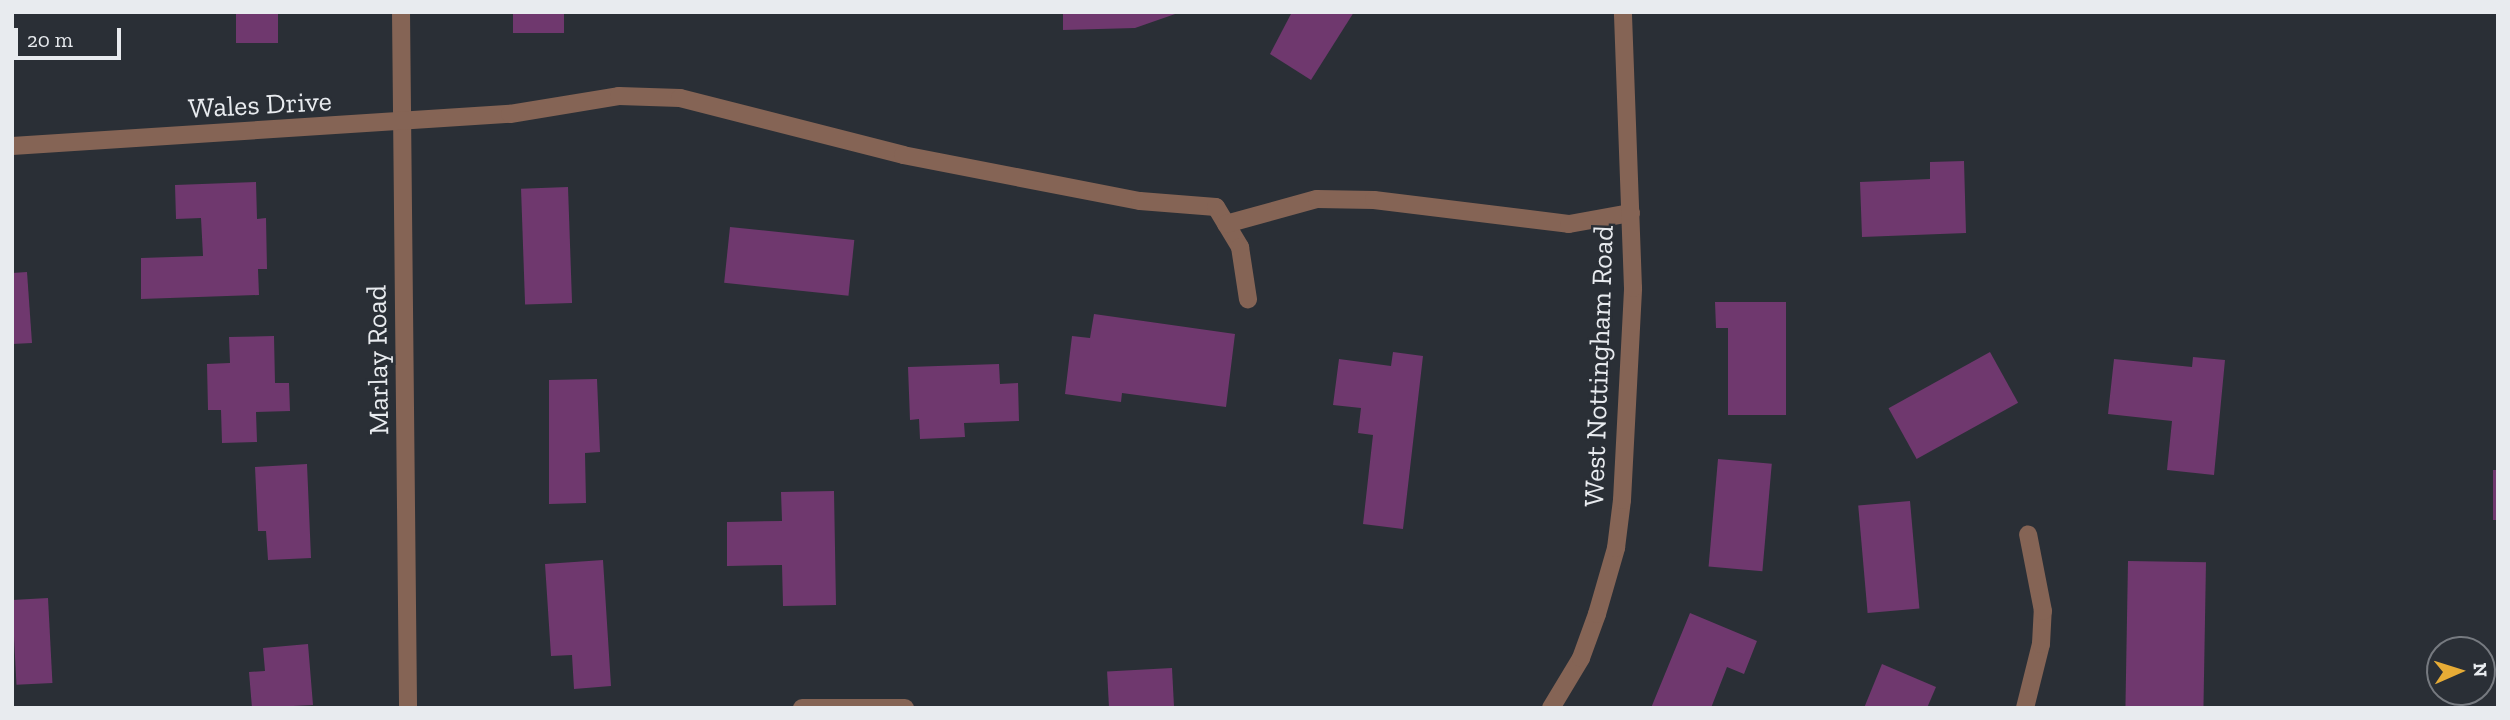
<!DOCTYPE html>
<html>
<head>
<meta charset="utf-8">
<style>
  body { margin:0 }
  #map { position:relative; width:2510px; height:720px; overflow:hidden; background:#2a2f36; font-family:"Zilla Slab",serif }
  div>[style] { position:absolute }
  .building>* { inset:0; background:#6f386e; transform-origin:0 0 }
  .minor>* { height:18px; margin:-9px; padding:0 9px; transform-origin:9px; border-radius:9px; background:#856455 }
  span { translate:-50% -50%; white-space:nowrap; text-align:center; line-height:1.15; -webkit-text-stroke:5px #2a2f36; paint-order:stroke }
  .street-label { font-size:28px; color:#e8ebef }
  .frame { position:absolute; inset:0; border:14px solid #e8ebef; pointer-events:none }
  .north { position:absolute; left:2426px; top:636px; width:70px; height:70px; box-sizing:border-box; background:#2a2f36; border:2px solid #767a80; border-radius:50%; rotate:87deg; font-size:19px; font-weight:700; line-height:28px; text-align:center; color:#e8ebef }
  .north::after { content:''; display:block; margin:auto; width:24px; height:32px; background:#e7ac36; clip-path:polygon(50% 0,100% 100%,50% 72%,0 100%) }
  .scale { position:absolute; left:14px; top:28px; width:107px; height:32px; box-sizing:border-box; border:4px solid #e8ebef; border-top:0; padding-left:9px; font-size:21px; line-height:24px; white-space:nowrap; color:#e8ebef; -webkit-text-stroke:5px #2a2f36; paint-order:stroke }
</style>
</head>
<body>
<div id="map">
  <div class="building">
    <div style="left:236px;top:12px;width:42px;height:31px"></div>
    <div style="left:513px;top:12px;width:51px;height:21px"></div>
    <div style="clip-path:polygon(1063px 12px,1178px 12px,1178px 13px,1135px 28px,1063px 30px)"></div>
    <div style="clip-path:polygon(1292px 12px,1354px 12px,1311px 80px,1270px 54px)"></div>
    <div style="clip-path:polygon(1964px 161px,1966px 233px,1862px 237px,1860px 182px,1930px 179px,1930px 162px)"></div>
    <div style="clip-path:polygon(256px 182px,257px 219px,266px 218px,267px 269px,258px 269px,259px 295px,141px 299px,141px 258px,203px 256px,201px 218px,176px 219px,175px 185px)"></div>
    <div style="left:568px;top:187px;width:116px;height:47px;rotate:88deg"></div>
    <div style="left:730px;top:227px;width:125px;height:56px;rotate:6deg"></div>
    <div style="clip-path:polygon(27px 272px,32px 343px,12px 344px,12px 273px)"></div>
    <div style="clip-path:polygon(1715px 302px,1786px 302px,1786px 415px,1728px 415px,1728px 328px,1716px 328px)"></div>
    <div style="clip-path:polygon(1094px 314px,1235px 334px,1226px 407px,1122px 393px,1121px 402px,1065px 394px,1072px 336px,1090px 338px)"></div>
    <div style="clip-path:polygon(274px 336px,275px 383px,289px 383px,290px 411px,256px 412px,257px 442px,222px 443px,221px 410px,208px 410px,207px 364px,230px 363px,229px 337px)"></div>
    <div style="clip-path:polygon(1393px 352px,1423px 356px,1403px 529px,1363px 524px,1373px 435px,1358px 433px,1361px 408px,1333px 405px,1339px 359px,1391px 366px)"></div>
    <div style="left:1990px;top:352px;width:58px;height:116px;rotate:61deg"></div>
    <div style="clip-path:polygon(2193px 357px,2225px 360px,2214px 475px,2167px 470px,2172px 421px,2108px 414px,2114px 359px,2192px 367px)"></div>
    <div style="clip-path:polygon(999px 364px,1000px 384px,1018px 383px,1019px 421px,964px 423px,965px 437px,920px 439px,919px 419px,910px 420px,908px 367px)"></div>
    <div style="clip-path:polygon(597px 379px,600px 452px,585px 453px,586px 503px,549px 504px,549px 380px)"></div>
    <div style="left:1718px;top:459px;width:54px;height:108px;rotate:5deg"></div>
    <div style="clip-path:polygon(307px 464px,311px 558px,268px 560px,266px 531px,258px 531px,255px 467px)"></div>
    <div style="left:2493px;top:470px;width:5px;height:50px"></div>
    <div style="clip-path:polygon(834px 491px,836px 605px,783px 606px,782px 565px,727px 566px,727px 522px,782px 521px,781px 492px)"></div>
    <div style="left:1910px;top:501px;width:108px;height:52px;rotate:85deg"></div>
    <div style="clip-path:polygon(603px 560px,611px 686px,574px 689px,572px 655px,551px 656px,545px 564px)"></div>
    <div style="left:2128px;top:561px;width:78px;height:146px;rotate:1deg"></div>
    <div style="left:48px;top:598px;width:85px;height:36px;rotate:87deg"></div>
    <div style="clip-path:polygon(1690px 613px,1757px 641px,1744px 674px,1727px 667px,1711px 708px,1651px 708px)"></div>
    <div style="clip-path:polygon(308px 644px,313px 705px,252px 708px,249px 672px,265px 671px,263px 648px)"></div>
    <div style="clip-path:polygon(1882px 664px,1936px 687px,1927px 708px,1864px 708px)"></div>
    <div style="left:1172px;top:668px;width:40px;height:65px;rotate:87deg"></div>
  </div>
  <div class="minor">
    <div style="left:401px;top:12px;width:696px;rotate:89.42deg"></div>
    <div style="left:12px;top:146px;width:499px;rotate:-3.7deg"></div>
    <div style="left:510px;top:114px;width:110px;rotate:-9.4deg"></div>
    <div style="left:619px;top:96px;width:61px;rotate:1.9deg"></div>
    <div style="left:680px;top:98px;width:230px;rotate:14.3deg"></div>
    <div style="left:903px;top:155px;width:241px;rotate:11deg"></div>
    <div style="left:1140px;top:201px;width:76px;rotate:4.5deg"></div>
    <div style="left:1216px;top:207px;width:47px;rotate:59deg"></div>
    <div style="left:1240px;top:247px;width:53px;rotate:81.3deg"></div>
    <div style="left:1226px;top:224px;width:94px;rotate:-15.4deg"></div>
    <div style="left:1317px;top:199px;width:57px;rotate:1deg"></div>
    <div style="left:1374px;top:200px;width:196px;rotate:7deg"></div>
    <div style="left:1569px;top:224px;width:63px;rotate:-10.1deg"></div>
    <div style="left:802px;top:708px;width:103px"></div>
    <div style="left:1551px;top:708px;width:58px;rotate:-59deg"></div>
    <div style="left:1581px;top:658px;width:47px;rotate:-70deg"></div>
    <div style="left:1597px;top:614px;width:69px;rotate:-73.9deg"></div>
    <div style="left:1616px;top:548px;width:48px;rotate:-82.9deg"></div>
    <div style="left:1622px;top:500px;width:212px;rotate:-87deg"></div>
    <div style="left:1633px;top:288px;width:276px;rotate:-92.1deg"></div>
    <div style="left:2025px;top:708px;width:66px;rotate:-76deg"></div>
    <div style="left:2041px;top:644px;width:33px;rotate:-87deg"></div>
    <div style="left:2043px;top:611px;width:78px;rotate:-101deg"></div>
  </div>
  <div class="street-label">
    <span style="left:260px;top:105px;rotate:-3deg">Wales Drive</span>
    <span style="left:378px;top:360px;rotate:-91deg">Marlay Road</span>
    <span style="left:1599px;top:366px;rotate:-88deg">West Nottingham Road</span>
  </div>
  <div class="frame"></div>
  <div class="north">N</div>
  <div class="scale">20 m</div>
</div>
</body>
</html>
